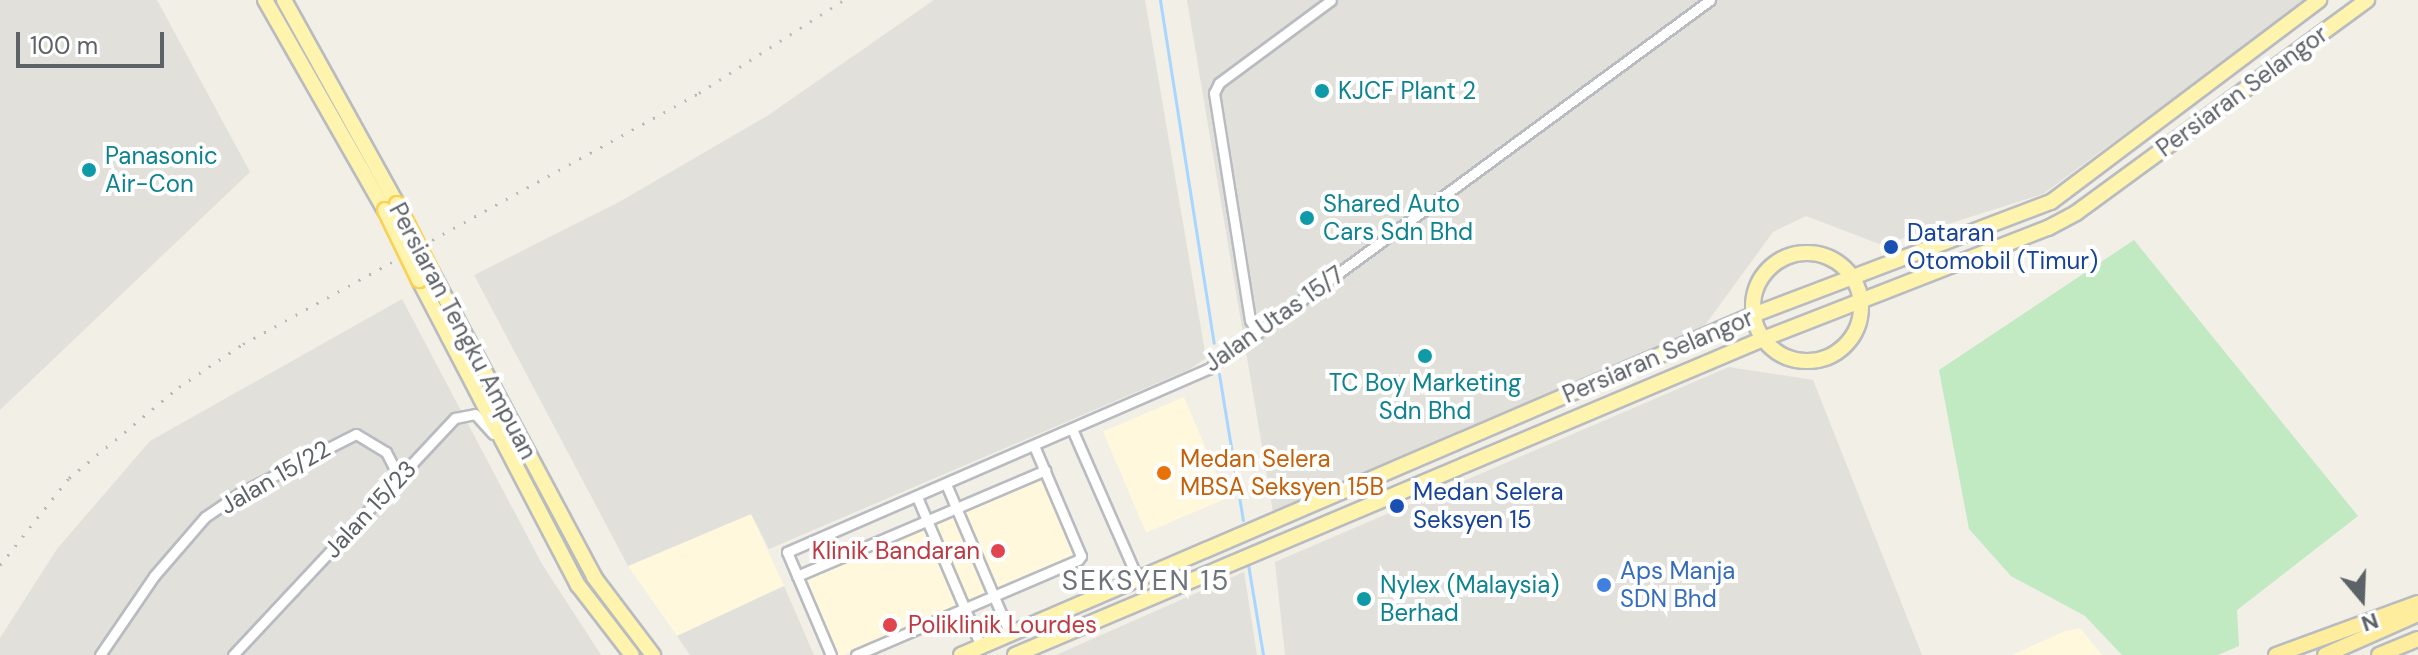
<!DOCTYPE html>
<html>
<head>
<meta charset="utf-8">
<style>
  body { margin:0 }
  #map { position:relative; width:2418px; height:655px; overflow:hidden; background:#f1efe6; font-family:"DM Sans",sans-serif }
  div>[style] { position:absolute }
  .commercial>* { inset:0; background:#fff8dd; transform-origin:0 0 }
  .industrial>* { inset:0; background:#e1e0da }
  .green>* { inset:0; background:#c1e9c2 }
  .stream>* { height:3px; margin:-1.5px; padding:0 1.5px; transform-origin:1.5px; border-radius:1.5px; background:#a8d6ff }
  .roads { filter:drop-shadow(2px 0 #b8bbc0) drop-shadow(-2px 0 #b8bbc0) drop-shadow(0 2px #b8bbc0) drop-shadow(0 -2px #b8bbc0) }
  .minor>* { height:9px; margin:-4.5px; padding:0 4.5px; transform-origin:4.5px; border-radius:4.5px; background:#fff }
  .primary>* { height:14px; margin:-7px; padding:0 7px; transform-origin:7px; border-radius:7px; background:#fff4ad }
  .primary>.ring { margin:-7px; padding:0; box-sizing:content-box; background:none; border:14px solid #fff4ad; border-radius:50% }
  .trunk>* { height:14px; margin:-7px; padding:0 7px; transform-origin:7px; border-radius:7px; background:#ffed9e }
  .rail>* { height:3px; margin-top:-1.5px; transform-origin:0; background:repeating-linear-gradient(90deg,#b7b8b8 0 2px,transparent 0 12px) }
  .bridges { filter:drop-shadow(2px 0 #fad155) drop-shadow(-2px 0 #fad155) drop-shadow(0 2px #fad155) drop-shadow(0 -2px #fad155) }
  .primary-bridge>* { height:14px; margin:-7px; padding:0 7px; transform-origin:7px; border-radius:7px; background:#fff4ad }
  .dots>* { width:22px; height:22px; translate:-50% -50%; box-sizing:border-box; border:4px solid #fff; border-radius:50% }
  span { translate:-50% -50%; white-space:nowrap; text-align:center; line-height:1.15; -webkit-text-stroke:8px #fff; paint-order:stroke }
  .culture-label { font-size:24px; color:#0d838f }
  .left { translate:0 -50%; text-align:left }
  .street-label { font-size:24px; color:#5d6267 }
  .transit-label { font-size:24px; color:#164399 }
  .food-label { font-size:24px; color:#c56008 }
  .health-label { font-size:24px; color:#be3a42 }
  .right { translate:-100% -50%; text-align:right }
  .shop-label { font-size:24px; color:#366cbe }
  .quarter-label { font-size:28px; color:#6e7479; letter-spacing:2px }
  .north { position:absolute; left:2322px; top:559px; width:80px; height:80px; -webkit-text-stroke:6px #fff; paint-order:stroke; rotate:161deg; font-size:22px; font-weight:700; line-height:32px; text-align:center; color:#5d6267 }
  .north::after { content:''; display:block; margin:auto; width:28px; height:36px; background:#5d6267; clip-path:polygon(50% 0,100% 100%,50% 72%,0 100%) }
  .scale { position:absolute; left:16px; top:32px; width:148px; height:36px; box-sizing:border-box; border:4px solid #5d6267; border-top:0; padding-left:10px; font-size:24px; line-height:28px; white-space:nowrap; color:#5d6267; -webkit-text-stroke:6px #fff; paint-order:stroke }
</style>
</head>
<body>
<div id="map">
  <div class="commercial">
    <div style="left:1184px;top:397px;width:110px;height:88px;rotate:67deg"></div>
    <div style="left:1043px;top:476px;width:87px;height:262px;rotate:67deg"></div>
    <div style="clip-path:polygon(751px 514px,784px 586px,677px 636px,628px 566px)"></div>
    <div style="clip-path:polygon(2080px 628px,2102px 655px,2012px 655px,2065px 631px)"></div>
  </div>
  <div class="industrial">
    <div style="clip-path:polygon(0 0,157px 0,250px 172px,0 410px)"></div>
    <div style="clip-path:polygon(934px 0,1145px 0,1206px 358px,1190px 369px,769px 549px,751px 514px,628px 566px,474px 275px,619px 202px,767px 116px)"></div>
    <div style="clip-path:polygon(1187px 0,2306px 0,2043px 194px,1882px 245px,1806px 216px,1773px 232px,1700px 332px,1274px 518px)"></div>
    <div style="clip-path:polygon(402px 299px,542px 564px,601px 655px,0 655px,0 638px,57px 549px,150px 441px)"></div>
    <div style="clip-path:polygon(1729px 367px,1813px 380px,1922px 655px,1285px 655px,1275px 562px)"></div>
    <div style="clip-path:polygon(1244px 572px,1257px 655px,1056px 655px)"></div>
    <div style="clip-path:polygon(784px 586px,814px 655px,690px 655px,677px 636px)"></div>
  </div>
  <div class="green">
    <div style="clip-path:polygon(2134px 240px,2358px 516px,2237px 610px,2239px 646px,2218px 655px,2122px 655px,2085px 616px,2011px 576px,1969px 529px,1939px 370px)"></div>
  </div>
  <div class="stream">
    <div style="left:1160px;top:0;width:347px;rotate:81.1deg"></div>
    <div style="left:1219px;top:374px;width:148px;rotate:80.7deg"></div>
    <div style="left:1248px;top:564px;width:92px;rotate:80.6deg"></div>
  </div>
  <div class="roads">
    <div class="minor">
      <div style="left:1258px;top:333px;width:15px;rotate:-122deg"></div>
      <div style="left:1250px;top:320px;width:230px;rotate:-99deg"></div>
      <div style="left:1214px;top:93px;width:11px;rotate:-63deg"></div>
      <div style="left:1219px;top:83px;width:139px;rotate:-36.5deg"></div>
      <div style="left:1072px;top:429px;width:164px;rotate:66.3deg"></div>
      <div style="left:946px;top:484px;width:163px;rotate:66.9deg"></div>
      <div style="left:917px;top:497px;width:162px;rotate:66.8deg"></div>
      <div style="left:797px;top:576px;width:270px;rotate:-23.1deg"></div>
      <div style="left:100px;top:655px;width:96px;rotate:-55.6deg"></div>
      <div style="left:154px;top:576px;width:78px;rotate:-49.2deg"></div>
      <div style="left:205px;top:517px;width:42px;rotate:-34.4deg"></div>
      <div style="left:240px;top:493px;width:130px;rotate:-27deg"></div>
      <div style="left:356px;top:434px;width:35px;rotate:31deg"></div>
      <div style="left:386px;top:452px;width:30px;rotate:63deg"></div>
      <div style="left:233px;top:655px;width:325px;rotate:-46.9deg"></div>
      <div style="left:455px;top:418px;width:20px;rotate:-11deg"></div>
      <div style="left:475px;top:414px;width:27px;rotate:48deg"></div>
      <div style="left:831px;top:655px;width:112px;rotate:-113.1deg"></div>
      <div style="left:787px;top:552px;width:459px;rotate:-23.5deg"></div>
      <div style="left:1208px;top:369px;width:623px;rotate:-36.32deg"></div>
      <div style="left:856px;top:655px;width:241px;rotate:-23.2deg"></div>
      <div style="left:1078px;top:560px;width:5px;rotate:-53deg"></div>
      <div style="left:1081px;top:556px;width:120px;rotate:-113.1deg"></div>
    </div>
    <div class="primary">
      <div style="left:265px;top:0;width:242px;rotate:60.3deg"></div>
      <div style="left:284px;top:0;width:233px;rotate:61deg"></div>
      <div class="ring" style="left:1753px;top:253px;width:94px;height:94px"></div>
      <div style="left:432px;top:273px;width:344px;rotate:61.9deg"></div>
      <div style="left:594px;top:577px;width:98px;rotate:52.9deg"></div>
      <div style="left:419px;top:280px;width:344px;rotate:62.5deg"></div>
      <div style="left:578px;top:585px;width:88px;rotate:52.4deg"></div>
      <div style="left:961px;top:655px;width:862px;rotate:-23.23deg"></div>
      <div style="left:1753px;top:315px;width:319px;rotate:-20.8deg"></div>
      <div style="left:2051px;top:202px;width:336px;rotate:-37deg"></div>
      <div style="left:1015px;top:655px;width:812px;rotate:-22.9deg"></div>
      <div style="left:1763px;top:339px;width:306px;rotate:-21.3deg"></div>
      <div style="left:2048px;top:228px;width:32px;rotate:-28deg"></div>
      <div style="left:2076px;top:213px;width:361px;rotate:-36.2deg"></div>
    </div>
    <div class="trunk">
      <div style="left:2276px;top:655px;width:151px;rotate:-20.1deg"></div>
      <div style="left:2325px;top:655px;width:102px;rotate:-23.8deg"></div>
      <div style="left:2379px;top:655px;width:42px;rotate:-22.3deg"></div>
    </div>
  </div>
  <div class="rail">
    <div style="left:0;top:565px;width:111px;rotate:-51.6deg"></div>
    <div style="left:69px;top:478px;width:143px;rotate:-39.6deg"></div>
    <div style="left:179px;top:387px;width:77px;rotate:-33.9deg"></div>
    <div style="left:243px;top:344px;width:521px;rotate:-28.83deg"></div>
    <div style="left:699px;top:93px;width:172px;rotate:-32.7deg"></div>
  </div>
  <div class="bridges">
    <div class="primary-bridge">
      <div style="left:397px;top:204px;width:77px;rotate:63.1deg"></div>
      <div style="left:385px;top:210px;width:78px;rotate:64.1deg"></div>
    </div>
  </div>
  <div class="dots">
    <div style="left:1322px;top:91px;background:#0f9aa8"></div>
    <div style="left:89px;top:170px;background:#0f9aa8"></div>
    <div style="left:1307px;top:218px;background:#0f9aa8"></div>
    <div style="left:1891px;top:247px;background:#1a4fb4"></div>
    <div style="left:1425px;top:356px;background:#0f9aa8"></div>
    <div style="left:1164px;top:473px;background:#e8710a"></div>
    <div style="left:1397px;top:506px;background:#1a4fb4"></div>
    <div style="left:998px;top:551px;background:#e0444e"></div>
    <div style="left:1604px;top:585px;background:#3f7fe0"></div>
    <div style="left:1364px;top:599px;background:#0f9aa8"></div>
    <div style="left:890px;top:625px;background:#e0444e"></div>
  </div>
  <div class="culture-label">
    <span class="left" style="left:1338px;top:91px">KJCF Plant 2</span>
    <span class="left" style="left:105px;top:170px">Panasonic<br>Air-Con</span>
    <span class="left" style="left:1323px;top:218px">Shared Auto<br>Cars Sdn Bhd</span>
    <span style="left:1425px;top:397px">TC Boy Marketing<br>Sdn Bhd</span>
    <span class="left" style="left:1380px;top:599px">Nylex (Malaysia)<br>Berhad</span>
  </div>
  <div class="street-label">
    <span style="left:2242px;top:91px;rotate:-36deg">Persiaran Selangor</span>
    <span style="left:1274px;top:319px;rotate:-35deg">Jalan Utas 15/7</span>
    <span style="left:463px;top:331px;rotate:62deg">Persiaran Tengku Ampuan</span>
    <span style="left:1658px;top:356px;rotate:-23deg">Persiaran Selangor</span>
    <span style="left:275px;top:477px;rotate:-30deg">Jalan 15/22</span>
    <span style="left:370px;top:509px;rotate:-47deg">Jalan 15/23</span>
  </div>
  <div class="transit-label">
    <span class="left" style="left:1907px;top:247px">Dataran<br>Otomobil (Timur)</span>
    <span class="left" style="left:1413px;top:506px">Medan Selera<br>Seksyen 15</span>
  </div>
  <div class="food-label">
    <span class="left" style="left:1180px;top:473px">Medan Selera<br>MBSA Seksyen 15B</span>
  </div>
  <div class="health-label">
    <span class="right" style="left:980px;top:551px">Klinik Bandaran</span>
    <span class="left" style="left:908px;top:625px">Poliklinik Lourdes</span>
  </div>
  <div class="shop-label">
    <span class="left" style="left:1620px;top:585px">Aps Manja<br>SDN Bhd</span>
  </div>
  <div class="quarter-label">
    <span style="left:1146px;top:581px">SEKSYEN 15</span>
  </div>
  <div class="north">N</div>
  <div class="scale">100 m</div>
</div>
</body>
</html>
